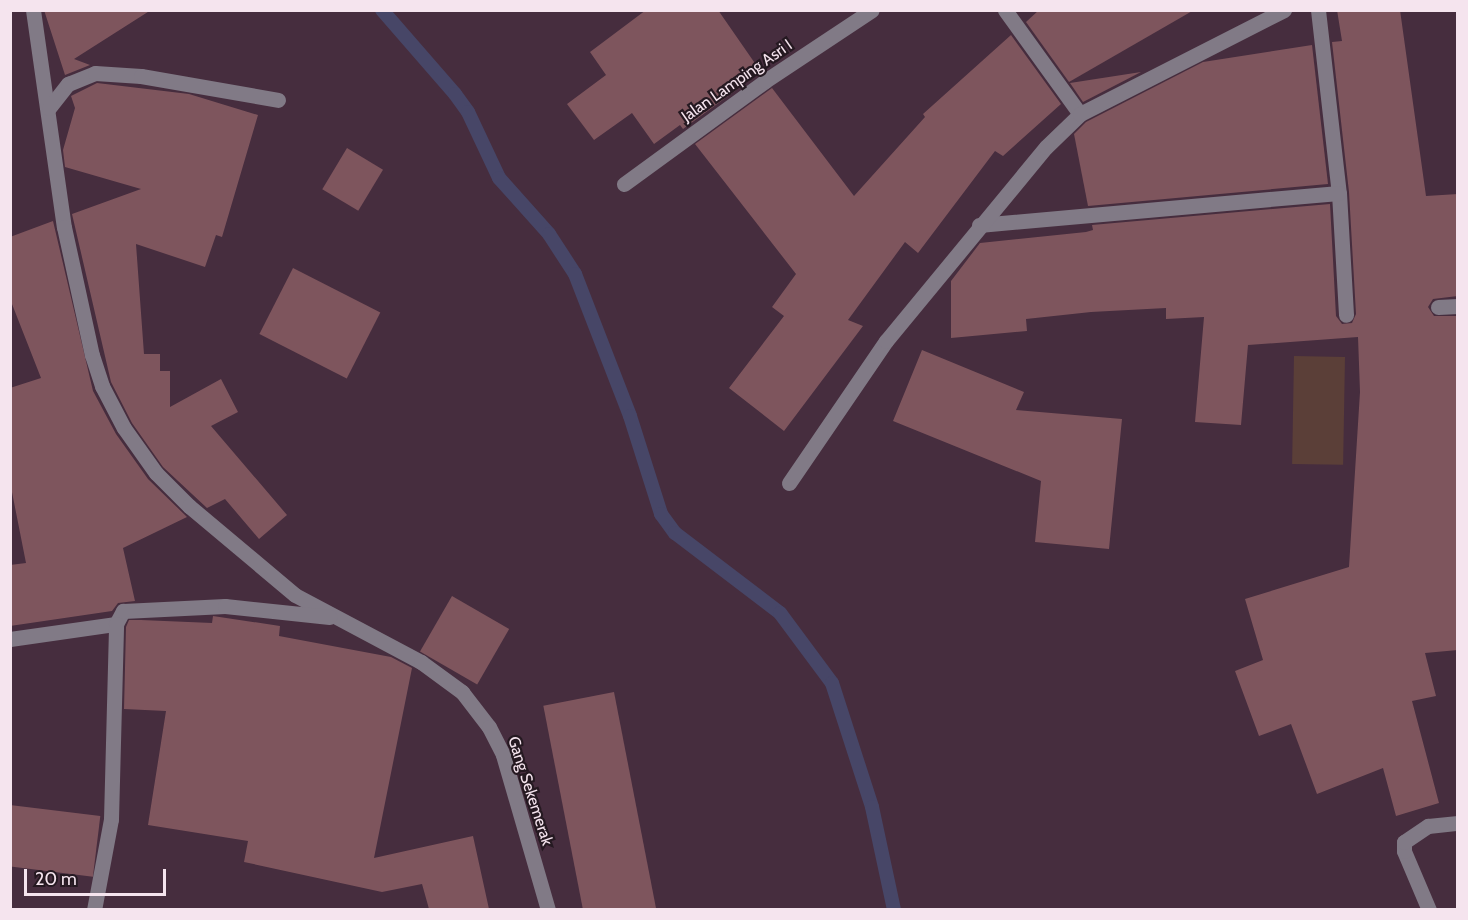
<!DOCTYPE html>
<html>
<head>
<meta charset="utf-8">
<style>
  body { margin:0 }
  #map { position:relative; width:1468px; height:920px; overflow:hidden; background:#462d3e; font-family:Cabin,sans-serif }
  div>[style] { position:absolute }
  .green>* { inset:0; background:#5b3f38; transform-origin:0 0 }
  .stream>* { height:14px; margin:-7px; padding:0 7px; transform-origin:7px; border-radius:7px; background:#474667 }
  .building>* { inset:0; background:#7e555d; transform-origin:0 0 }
  .minor>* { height:15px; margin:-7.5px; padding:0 7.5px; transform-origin:7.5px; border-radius:7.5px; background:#817a86 }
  span { translate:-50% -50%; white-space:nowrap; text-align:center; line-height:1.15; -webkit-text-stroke:4.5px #251921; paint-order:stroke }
  .street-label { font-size:16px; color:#f5e4ee }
  .frame { position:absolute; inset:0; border:12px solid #f5e4ee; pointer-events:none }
  .scale { position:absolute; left:24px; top:869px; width:142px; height:27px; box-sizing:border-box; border:3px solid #f5e4ee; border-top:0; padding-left:8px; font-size:18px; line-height:21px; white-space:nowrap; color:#f5e4ee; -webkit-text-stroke:4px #251921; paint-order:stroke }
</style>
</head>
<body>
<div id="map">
  <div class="green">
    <div style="left:1294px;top:356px;width:51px;height:108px;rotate:1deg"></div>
  </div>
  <div class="stream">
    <div style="left:382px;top:10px;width:111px;rotate:49deg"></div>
    <div style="left:455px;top:94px;width:22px;rotate:54deg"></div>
    <div style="left:468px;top:112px;width:73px;rotate:64.8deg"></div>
    <div style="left:499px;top:178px;width:75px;rotate:48.2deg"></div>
    <div style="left:549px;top:234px;width:48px;rotate:57deg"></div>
    <div style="left:575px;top:274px;width:152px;rotate:68.8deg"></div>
    <div style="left:630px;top:416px;width:103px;rotate:72.4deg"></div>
    <div style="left:661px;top:514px;width:24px;rotate:54deg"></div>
    <div style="left:675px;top:533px;width:132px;rotate:37.3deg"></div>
    <div style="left:780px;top:613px;width:87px;rotate:53.4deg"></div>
    <div style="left:832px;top:683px;width:130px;rotate:72.1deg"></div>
    <div style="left:872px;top:807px;width:105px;rotate:77.9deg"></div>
  </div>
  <div class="building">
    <div style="clip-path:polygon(44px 10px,151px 10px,74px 59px,90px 65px,65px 75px)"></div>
    <div style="clip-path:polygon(646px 10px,718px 10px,761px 72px,683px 129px,680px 125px,654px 144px,632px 113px,594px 140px,567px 104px,606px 75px,590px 52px)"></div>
    <div style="clip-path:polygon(1039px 10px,1194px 10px,1069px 82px,1026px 22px)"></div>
    <div style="clip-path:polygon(1337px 10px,1400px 10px,1426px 196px,1458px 194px,1458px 296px,1433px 299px,1428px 307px,1434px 316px,1458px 316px,1458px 650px,1425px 653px,1436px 696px,1412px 701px,1439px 803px,1396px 816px,1383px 768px,1317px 794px,1291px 724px,1259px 736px,1235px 671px,1263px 660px,1245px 599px,1349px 567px,1360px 392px,1358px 337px,1248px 345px,1241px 425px,1195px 422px,1204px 317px,1166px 319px,1166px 308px,1091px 312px,1026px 319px,1027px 331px,951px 338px,951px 281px,980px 243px,1086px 232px,1093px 230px,1092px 225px,1330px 204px,1336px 316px,1342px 324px,1352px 323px,1356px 314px,1349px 192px,1332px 42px,1342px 41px)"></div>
    <div style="clip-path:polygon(1011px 35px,1061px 104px,1003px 156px,995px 151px,918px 253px,905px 242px,848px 320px,863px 326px,784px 431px,729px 388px,784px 316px,772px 307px,796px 274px,695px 144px,772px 88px,854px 196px,925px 117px,923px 114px)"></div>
    <div style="clip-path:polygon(1312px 45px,1328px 184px,1088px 206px,1074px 134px,1086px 122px,1203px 62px)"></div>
    <div style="clip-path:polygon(1141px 72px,1083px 102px,1070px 83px)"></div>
    <div style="clip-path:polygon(97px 83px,189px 94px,258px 115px,222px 237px,216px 235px,205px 267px,136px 244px,144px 354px,160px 354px,160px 371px,170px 371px,170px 407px,221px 379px,238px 412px,211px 426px,287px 515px,259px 539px,225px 499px,207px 508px,163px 467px,132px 423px,111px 382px,72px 214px,141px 189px,65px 167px,63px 150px,75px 108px,71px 96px)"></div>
    <div style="left:347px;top:148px;width:42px;height:48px;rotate:31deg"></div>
    <div style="clip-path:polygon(53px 221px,93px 391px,116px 434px,148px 479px,187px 517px,123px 548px,135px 601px,118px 603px,112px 611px,10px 626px,10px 565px,26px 563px,10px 482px,10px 388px,41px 378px,10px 299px,10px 237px)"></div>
    <div style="left:293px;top:268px;width:98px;height:74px;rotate:27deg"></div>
    <div style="clip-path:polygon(922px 350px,1024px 392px,1016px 410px,1122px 419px,1109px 549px,1035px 542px,1041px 481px,893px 421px)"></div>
    <div style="left:452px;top:596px;width:66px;height:64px;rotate:30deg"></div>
    <div style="clip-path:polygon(213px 616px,280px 626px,279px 636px,391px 657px,412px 668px,374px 858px,473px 836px,489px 909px,429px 909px,422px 884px,382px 892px,244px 862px,248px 841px,148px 825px,166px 711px,124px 709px,126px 627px,129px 620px,141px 620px,212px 623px)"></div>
    <div style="left:614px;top:692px;width:221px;height:72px;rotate:79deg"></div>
    <div style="left:10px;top:805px;width:91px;height:61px;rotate:7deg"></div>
  </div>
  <div class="minor">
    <div style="left:33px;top:10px;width:219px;rotate:81.9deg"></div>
    <div style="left:64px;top:227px;width:131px;rotate:77.7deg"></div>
    <div style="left:92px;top:355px;width:33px;rotate:72deg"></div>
    <div style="left:102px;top:386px;width:47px;rotate:62.4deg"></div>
    <div style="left:124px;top:428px;width:55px;rotate:54.6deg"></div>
    <div style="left:156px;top:473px;width:47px;rotate:45deg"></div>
    <div style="left:189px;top:506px;width:138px;rotate:40deg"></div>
    <div style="left:295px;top:595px;width:143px;rotate:28deg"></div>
    <div style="left:421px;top:662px;width:51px;rotate:36.2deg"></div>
    <div style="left:462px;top:692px;width:44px;rotate:52.4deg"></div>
    <div style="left:489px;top:727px;width:31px;rotate:63deg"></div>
    <div style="left:503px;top:755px;width:161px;rotate:73.8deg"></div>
    <div style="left:1005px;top:10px;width:128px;rotate:54.2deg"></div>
    <div style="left:1318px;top:10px;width:184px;rotate:83.5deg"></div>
    <div style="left:1339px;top:193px;width:122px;rotate:86.7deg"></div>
    <div style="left:49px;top:108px;width:31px;rotate:-52deg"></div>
    <div style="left:68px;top:84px;width:29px;rotate:-22deg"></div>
    <div style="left:95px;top:73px;width:46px;rotate:3.7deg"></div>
    <div style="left:141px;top:76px;width:139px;rotate:9.9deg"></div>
    <div style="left:624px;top:184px;width:175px;rotate:-36.1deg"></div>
    <div style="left:765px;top:81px;width:128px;rotate:-33.6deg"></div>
    <div style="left:979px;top:225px;width:361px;rotate:-5.1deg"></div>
    <div style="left:1438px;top:307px;width:20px;rotate:-3deg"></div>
    <div style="left:789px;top:483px;width:172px;rotate:-55.7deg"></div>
    <div style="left:886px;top:341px;width:251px;rotate:-50.5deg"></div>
    <div style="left:1046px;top:147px;width:47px;rotate:-44.1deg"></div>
    <div style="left:1080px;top:114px;width:229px;rotate:-27deg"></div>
    <div style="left:10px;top:639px;width:107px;rotate:-8.1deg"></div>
    <div style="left:116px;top:624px;width:15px;rotate:-62deg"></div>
    <div style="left:123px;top:611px;width:102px;rotate:-2.8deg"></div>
    <div style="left:225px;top:606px;width:105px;rotate:6deg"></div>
    <div style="left:94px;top:910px;width:93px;rotate:-79.4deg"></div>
    <div style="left:111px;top:819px;width:195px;rotate:-88.5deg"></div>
    <div style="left:1429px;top:910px;width:64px;rotate:-113deg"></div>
    <div style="left:1404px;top:851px;width:9px;rotate:-90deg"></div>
    <div style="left:1404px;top:842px;width:29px;rotate:-34deg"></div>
    <div style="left:1428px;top:826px;width:30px;rotate:-6deg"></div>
  </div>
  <div class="street-label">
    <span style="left:737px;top:81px;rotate:-35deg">Jalan Lamping Asri I</span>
    <span style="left:530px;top:791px;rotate:72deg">Gang Sekemerak</span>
  </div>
  <div class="frame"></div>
  <div class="scale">20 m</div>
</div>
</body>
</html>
